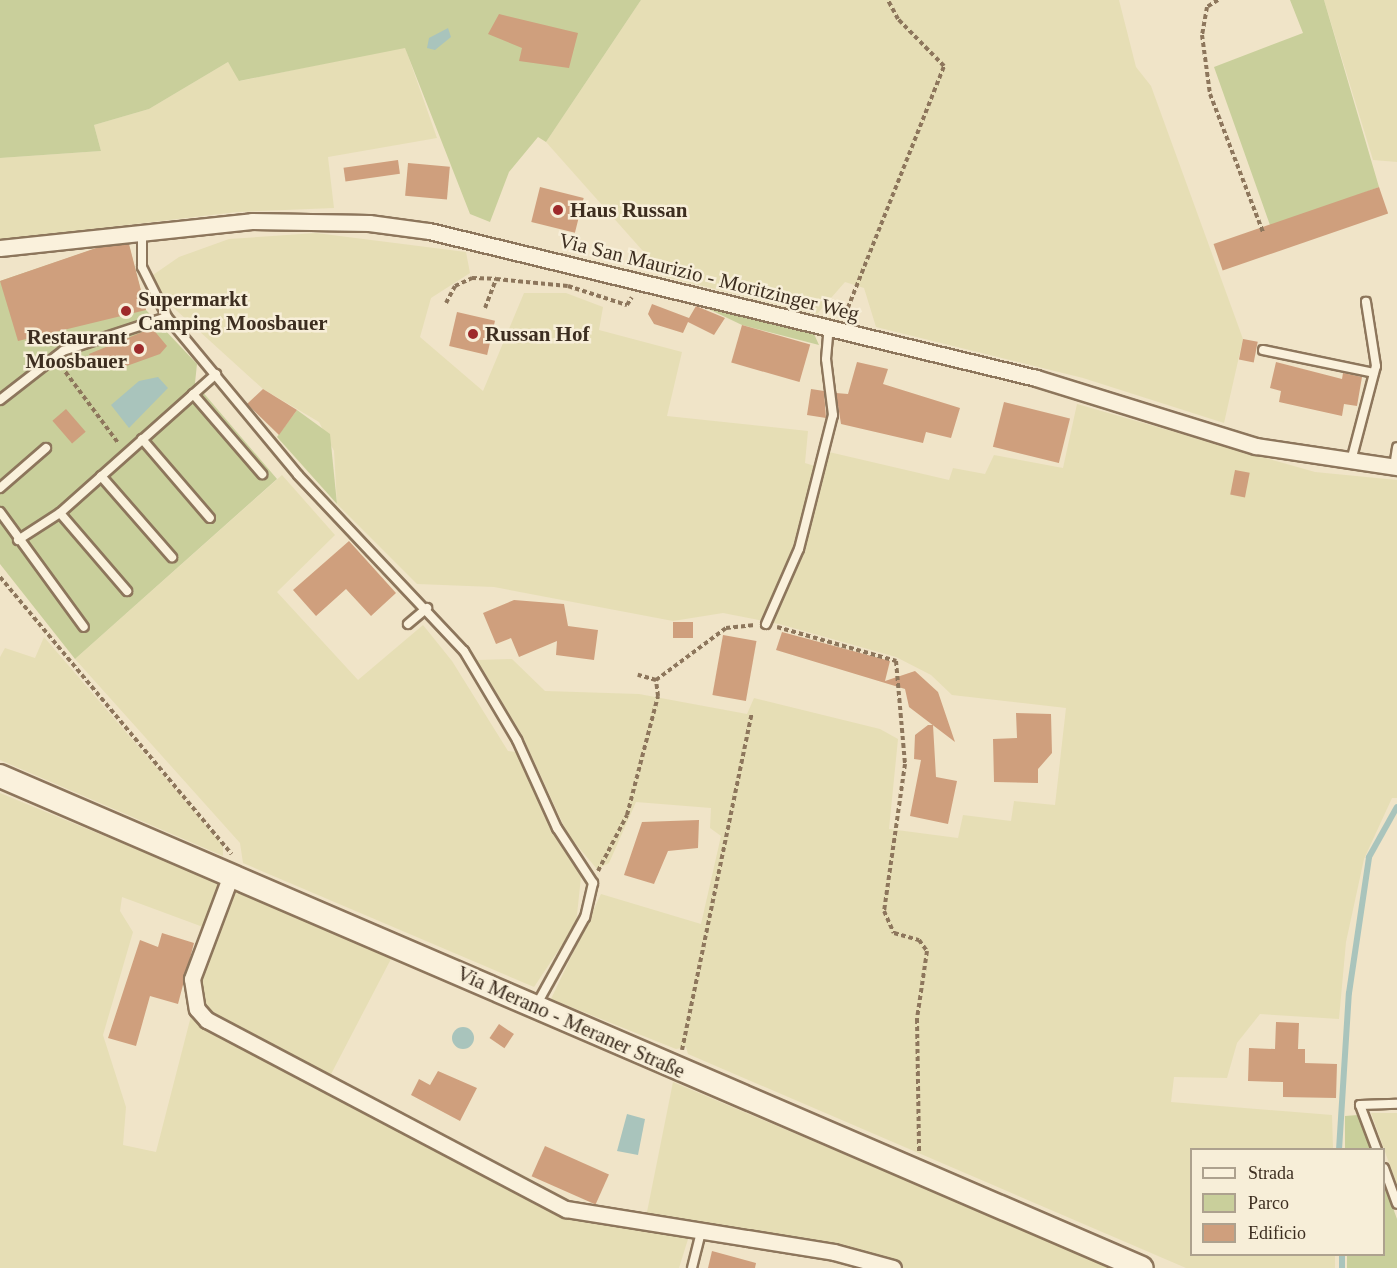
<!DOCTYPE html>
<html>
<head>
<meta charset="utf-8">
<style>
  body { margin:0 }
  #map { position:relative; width:1397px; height:1268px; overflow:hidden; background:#f0e4c8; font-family:"Times New Roman",serif }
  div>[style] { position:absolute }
  .farmland>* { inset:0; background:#e6deb5 }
  .green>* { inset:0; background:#c9cf9b }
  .water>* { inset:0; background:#a9c4bc }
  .round { border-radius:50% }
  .stream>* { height:6px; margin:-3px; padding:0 3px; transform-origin:3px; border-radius:3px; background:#a9c4bc }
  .building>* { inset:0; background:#cf9f7d; transform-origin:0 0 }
  .path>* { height:4px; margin-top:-2px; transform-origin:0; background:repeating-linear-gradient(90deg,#8d765c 0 4.5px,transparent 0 7.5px) }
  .roads { filter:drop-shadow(2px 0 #8d765c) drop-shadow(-2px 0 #8d765c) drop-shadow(0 2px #8d765c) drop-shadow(0 -2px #8d765c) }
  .lane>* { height:8px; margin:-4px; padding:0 4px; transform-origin:4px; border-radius:4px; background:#faf1dc }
  .street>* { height:15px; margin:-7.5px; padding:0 7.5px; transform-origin:7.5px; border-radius:7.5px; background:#faf1dc }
  .secondary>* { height:22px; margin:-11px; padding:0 11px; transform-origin:11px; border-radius:11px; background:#faf1dc }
  .dots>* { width:16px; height:16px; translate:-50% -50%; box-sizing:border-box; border:3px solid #f7eed8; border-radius:50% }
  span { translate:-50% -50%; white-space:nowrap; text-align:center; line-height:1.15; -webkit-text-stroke:5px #f7eed8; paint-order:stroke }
  .poi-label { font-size:21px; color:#3d2e20; font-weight:700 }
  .left { translate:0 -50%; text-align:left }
  .right { translate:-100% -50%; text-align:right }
  .street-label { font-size:21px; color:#3d2e20 }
  .legend { position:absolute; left:1190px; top:1148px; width:195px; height:108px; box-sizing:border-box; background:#f7eed8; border:2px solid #ada18e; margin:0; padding:8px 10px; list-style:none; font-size:18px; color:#3d2e20 }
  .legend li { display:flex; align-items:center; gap:12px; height:30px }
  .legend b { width:30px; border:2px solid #ada18e }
</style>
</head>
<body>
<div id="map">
  <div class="farmland">
    <div style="clip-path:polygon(641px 0,1119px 0,1136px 67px,1151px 86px,1243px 339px,1224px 423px,1083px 378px,876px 327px,864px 288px,845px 282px,817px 314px,666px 277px,546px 142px)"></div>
    <div style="clip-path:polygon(1324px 0,1397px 0,1397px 162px,1373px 160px)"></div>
    <div style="clip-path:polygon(405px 47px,437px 138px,328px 157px,334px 208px,237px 212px,0 240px,0 158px,101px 151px,94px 125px,149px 109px,228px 62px,240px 81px)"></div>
    <div style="clip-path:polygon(316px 233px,466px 252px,470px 273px,431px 298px,420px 337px,483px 391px,524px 293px,566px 293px,603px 307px,599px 330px,682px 352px,667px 416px,808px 431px,805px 463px,824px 469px,829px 452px,949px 480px,953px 468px,985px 474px,994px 455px,1063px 468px,1077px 404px,1315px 472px,1397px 480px,1397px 798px,1392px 798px,1364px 859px,1346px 942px,1339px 1019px,1260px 1014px,1237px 1043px,1227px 1078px,1174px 1077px,1171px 1102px,1332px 1115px,1333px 1149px,1192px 1150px,1192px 1254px,1335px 1255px,1335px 1268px,1186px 1268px,688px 1054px,686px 1047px,676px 1049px,551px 999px,601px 894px,701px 924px,721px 836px,710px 828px,711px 808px,636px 802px,609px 863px,597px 869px,568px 835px,522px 735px,477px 660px,512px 659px,545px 691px,639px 694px,747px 714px,754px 698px,880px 729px,898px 739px,889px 829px,958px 838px,963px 815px,1011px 821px,1014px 801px,1055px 805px,1066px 708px,952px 695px,931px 675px,896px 657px,779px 624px,723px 613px,673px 621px,494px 587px,417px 584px,337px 504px,334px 451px,319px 422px,263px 389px,155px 291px,150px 277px,179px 257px,229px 239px)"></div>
    <div style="clip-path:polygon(282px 475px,335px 535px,277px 592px,358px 680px,423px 625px,452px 661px,508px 751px,516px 752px,581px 877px,576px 924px,534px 987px,243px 863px,240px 843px,75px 659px)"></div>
    <div style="clip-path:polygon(44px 637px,223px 845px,223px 856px,0 760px,0 657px,5px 648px,35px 658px)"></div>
    <div style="clip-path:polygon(0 793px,221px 884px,203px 927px,122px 897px,120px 911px,133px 932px,103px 1035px,126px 1107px,123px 1145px,156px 1152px,208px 950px,230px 888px,391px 959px,328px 1080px,561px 1211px,644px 1227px,673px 1082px,1113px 1268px,852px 1268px,857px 1263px,689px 1236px,679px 1268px,0 1268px)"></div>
    <div style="clip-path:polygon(1371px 1113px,1397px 1113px,1397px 1185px)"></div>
  </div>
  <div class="green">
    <div style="clip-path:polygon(0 0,641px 0,546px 142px,538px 137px,509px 172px,490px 222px,470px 214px,405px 48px,239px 81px,228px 62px,149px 109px,94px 125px,101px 151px,0 158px)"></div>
    <div style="clip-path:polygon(1290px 0,1324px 0,1379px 187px,1271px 228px,1214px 67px,1303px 33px)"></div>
    <div style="clip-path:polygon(127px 238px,146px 310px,197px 364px,195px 383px,277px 479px,75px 659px,0 564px,0 281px)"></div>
    <div style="clip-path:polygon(698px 304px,814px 334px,819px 345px,742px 325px)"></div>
    <div style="clip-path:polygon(297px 410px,330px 434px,337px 504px,277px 437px)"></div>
    <div style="clip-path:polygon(1358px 1115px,1371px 1149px,1345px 1149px,1345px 1116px)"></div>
    <div style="clip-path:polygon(1384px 1183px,1397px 1219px,1397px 1268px,1347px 1268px,1347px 1255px,1384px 1254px)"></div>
  </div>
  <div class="water">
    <div style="clip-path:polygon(448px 28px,451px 37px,435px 50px,427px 48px,429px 38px)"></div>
    <div style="clip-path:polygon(158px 377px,168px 388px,129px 428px,111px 405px,139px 381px)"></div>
    <div class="round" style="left:452px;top:1027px;width:22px;height:22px"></div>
    <div style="clip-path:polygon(627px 1114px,645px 1119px,638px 1155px,617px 1151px)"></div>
  </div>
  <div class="stream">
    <div style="left:1339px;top:1150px;width:157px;rotate:-86.4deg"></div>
    <div style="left:1349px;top:993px;width:137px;rotate:-81.6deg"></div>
    <div style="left:1369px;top:857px;width:57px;rotate:-60.8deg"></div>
    <div style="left:1342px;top:1254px;width:14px;rotate:90deg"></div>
  </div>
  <div class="building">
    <div style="clip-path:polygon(499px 14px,578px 33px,569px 68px,519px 61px,522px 48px,488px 34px)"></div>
    <div style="left:398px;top:160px;width:14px;height:55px;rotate:82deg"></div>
    <div style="left:408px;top:163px;width:42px;height:33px;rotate:5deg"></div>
    <div style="left:540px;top:187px;width:45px;height:36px;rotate:14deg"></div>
    <div style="left:1379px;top:187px;width:28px;height:175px;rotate:71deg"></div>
    <div style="clip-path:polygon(129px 244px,146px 310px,18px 341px,0 281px,99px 247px)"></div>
    <div style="clip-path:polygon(652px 304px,689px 318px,696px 306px,725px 318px,714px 335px,688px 322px,683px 333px,654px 324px,648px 314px)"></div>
    <div style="left:457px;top:312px;width:39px;height:35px;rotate:13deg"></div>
    <div style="left:742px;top:325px;width:71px;height:39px;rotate:16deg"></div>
    <div style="clip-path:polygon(152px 328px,167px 346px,160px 354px,121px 368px,112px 364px,94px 369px,89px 354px)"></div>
    <div style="left:1243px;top:339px;width:15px;height:21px;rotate:11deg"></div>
    <div style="clip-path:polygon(857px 362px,888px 369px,883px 384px,960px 408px,951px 438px,926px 432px,923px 443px,841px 424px,836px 393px,848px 394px)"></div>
    <div style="clip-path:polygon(1276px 362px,1342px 379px,1343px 373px,1362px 377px,1357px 406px,1344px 404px,1342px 416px,1279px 402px,1281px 391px,1270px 388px)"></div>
    <div style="clip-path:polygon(263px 389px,297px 410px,279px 435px,247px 404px)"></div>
    <div style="clip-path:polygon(811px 389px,824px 391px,826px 418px,807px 415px)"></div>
    <div style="left:1004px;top:402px;width:68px;height:46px;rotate:14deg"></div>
    <div style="left:66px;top:409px;width:30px;height:18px;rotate:49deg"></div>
    <div style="left:1235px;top:470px;width:15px;height:25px;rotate:11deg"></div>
    <div style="clip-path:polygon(349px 541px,396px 593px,371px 616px,346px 589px,316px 616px,293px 590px)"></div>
    <div style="clip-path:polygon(514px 600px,564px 604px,568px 626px,598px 630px,594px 660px,556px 655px,557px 641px,519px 657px,511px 638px,496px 644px,483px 613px)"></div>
    <div style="left:693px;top:622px;width:16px;height:20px;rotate:90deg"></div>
    <div style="clip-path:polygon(782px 632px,890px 661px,885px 681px,915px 671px,938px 692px,955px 742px,909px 707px,905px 689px,776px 650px)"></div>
    <div style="left:723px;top:635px;width:34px;height:61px;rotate:10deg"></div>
    <div style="clip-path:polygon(1016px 713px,1051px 714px,1052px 753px,1038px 769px,1038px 783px,994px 782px,993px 739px,1017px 738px)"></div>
    <div style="clip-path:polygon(928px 725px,933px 725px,936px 777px,957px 781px,948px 824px,910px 816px,921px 760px,914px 759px,915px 735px)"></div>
    <div style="clip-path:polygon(699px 820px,698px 848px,668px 851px,654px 884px,624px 875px,642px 822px)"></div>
    <div style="clip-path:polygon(162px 933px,194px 943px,178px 1004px,150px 996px,136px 1046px,108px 1038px,140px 940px,158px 947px)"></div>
    <div style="clip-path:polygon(1276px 1022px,1299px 1023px,1298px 1049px,1305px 1049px,1305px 1063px,1337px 1064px,1336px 1098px,1283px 1097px,1283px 1082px,1248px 1081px,1249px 1048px,1275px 1049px)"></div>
    <div style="left:499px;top:1024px;width:18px;height:17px;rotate:34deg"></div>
    <div style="clip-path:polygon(438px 1071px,477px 1088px,460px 1121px,411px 1095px,419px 1079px,430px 1085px)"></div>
    <div style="left:545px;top:1146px;width:70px;height:33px;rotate:24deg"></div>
    <div style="clip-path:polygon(712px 1251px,756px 1263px,755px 1268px,708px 1268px)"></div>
  </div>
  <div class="path">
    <div style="left:1218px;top:0;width:13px;rotate:148deg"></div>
    <div style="left:1207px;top:7px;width:28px;rotate:100deg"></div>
    <div style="left:1202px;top:35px;width:60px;rotate:82.3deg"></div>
    <div style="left:1210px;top:94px;width:148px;rotate:69deg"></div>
    <div style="left:446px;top:303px;width:19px;rotate:-62deg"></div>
    <div style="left:455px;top:286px;width:19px;rotate:-25deg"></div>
    <div style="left:472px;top:278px;width:24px;rotate:2deg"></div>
    <div style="left:485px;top:308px;width:31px;rotate:-69deg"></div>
    <div style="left:496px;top:279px;width:72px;rotate:5.6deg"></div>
    <div style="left:568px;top:286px;width:62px;rotate:17.9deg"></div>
    <div style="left:627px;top:305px;width:9px;rotate:-58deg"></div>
    <div style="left:845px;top:315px;width:268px;rotate:-68.3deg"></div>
    <div style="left:944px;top:66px;width:66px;rotate:-134.4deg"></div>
    <div style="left:898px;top:19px;width:21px;rotate:-118deg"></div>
    <div style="left:61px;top:366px;width:97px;rotate:53.4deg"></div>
    <div style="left:0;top:577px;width:361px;rotate:50.1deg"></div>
    <div style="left:777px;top:627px;width:124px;rotate:15.9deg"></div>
    <div style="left:896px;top:661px;width:103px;rotate:85deg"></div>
    <div style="left:905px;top:764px;width:148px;rotate:98.1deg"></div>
    <div style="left:884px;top:911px;width:24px;rotate:66deg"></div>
    <div style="left:894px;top:933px;width:26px;rotate:16deg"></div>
    <div style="left:919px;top:940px;width:14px;rotate:54deg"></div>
    <div style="left:927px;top:951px;width:69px;rotate:98.4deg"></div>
    <div style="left:917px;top:1019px;width:134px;rotate:89.1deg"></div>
    <div style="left:656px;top:680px;width:87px;rotate:-36.6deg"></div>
    <div style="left:726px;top:628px;width:29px;rotate:-6deg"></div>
    <div style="left:598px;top:871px;width:63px;rotate:-62.6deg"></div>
    <div style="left:627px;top:815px;width:123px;rotate:-75.4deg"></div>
    <div style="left:658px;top:696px;width:16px;rotate:-97deg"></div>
    <div style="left:656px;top:680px;width:19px;rotate:-164deg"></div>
    <div style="left:682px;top:1050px;width:344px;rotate:-78.3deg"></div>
  </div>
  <div class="roads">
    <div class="lane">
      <div style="left:142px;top:233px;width:34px;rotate:90deg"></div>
      <div style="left:142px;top:267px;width:56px;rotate:63.4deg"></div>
      <div style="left:167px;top:317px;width:205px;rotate:50.3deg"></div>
      <div style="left:298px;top:475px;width:242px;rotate:46.7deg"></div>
      <div style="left:464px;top:651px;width:104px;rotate:59.2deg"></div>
      <div style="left:517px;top:740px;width:97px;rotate:65.6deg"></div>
      <div style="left:557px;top:828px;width:66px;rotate:56.8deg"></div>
      <div style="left:593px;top:883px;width:35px;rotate:103deg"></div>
      <div style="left:585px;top:917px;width:99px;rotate:118.9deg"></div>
      <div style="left:1263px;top:350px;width:113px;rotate:11.7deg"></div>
      <div style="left:193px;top:394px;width:106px;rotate:49.2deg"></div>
      <div style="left:0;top:400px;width:80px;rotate:-37.9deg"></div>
      <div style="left:63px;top:351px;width:109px;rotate:-18.1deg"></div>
      <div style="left:142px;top:439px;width:104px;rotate:49.3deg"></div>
      <div style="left:1351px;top:461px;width:98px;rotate:-75.3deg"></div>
      <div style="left:1376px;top:366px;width:65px;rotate:-98.9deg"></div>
      <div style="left:1394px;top:467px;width:20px;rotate:-81deg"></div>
      <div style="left:101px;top:476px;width:108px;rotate:48.8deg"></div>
      <div style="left:0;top:488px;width:61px;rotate:-41deg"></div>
      <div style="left:0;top:512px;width:142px;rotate:53.9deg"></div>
      <div style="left:60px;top:513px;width:103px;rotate:49.3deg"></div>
      <div style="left:18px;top:540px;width:50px;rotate:-32.7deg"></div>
      <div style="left:60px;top:513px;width:209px;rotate:-41.7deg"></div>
      <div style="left:408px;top:624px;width:25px;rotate:-40deg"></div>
      <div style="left:766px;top:624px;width:82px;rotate:-66.3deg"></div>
      <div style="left:799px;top:549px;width:138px;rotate:-75.8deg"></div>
      <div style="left:833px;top:415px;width:56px;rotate:-97.1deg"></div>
      <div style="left:826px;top:359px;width:32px;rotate:-85deg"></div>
      <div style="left:1377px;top:1150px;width:48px;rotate:-110.7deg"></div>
      <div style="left:1360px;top:1105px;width:37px;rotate:-2deg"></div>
      <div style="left:1384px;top:1168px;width:38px;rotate:70deg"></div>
      <div style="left:692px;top:1268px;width:38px;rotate:-76deg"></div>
    </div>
    <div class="street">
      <div style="left:0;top:248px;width:253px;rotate:-6.1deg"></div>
      <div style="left:252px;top:221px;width:117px;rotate:1deg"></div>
      <div style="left:369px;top:223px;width:61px;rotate:7.6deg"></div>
      <div style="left:429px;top:231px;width:625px;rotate:13.61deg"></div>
      <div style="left:1036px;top:378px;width:230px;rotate:17.2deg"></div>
      <div style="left:1256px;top:446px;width:143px;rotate:8.5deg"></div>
      <div style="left:231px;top:875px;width:111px;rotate:110.6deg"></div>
      <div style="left:192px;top:979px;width:30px;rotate:81deg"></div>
      <div style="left:197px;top:1009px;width:15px;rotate:48deg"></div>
      <div style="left:207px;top:1020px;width:406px;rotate:27.8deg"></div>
      <div style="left:566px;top:1209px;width:271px;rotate:9.1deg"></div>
      <div style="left:834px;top:1252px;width:61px;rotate:15.2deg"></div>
    </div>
    <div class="secondary">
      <div style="left:0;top:776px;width:1243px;rotate:23.31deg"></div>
    </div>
  </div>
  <div class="dots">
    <div style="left:558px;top:210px;background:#9e2a2b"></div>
    <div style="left:126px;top:311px;background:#9e2a2b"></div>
    <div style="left:473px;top:334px;background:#9e2a2b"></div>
    <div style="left:139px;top:349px;background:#9e2a2b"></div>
  </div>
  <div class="poi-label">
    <span class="left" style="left:570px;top:210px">Haus Russan</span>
    <span class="left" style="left:138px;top:311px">Supermarkt<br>Camping Moosbauer</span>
    <span class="left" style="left:485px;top:334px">Russan Hof</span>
    <span class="right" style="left:127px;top:349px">Restaurant<br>Moosbauer</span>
  </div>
  <div class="street-label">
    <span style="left:709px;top:277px;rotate:14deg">Via San Maurizio - Moritzinger Weg</span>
    <span style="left:571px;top:1022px;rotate:24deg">Via Merano - Meraner Straße</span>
  </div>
  <ul class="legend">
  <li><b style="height:8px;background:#faf1dc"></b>Strada</li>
  <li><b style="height:16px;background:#c9cf9b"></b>Parco</li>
  <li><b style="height:16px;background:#cf9f7d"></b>Edificio</li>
  </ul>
</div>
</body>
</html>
